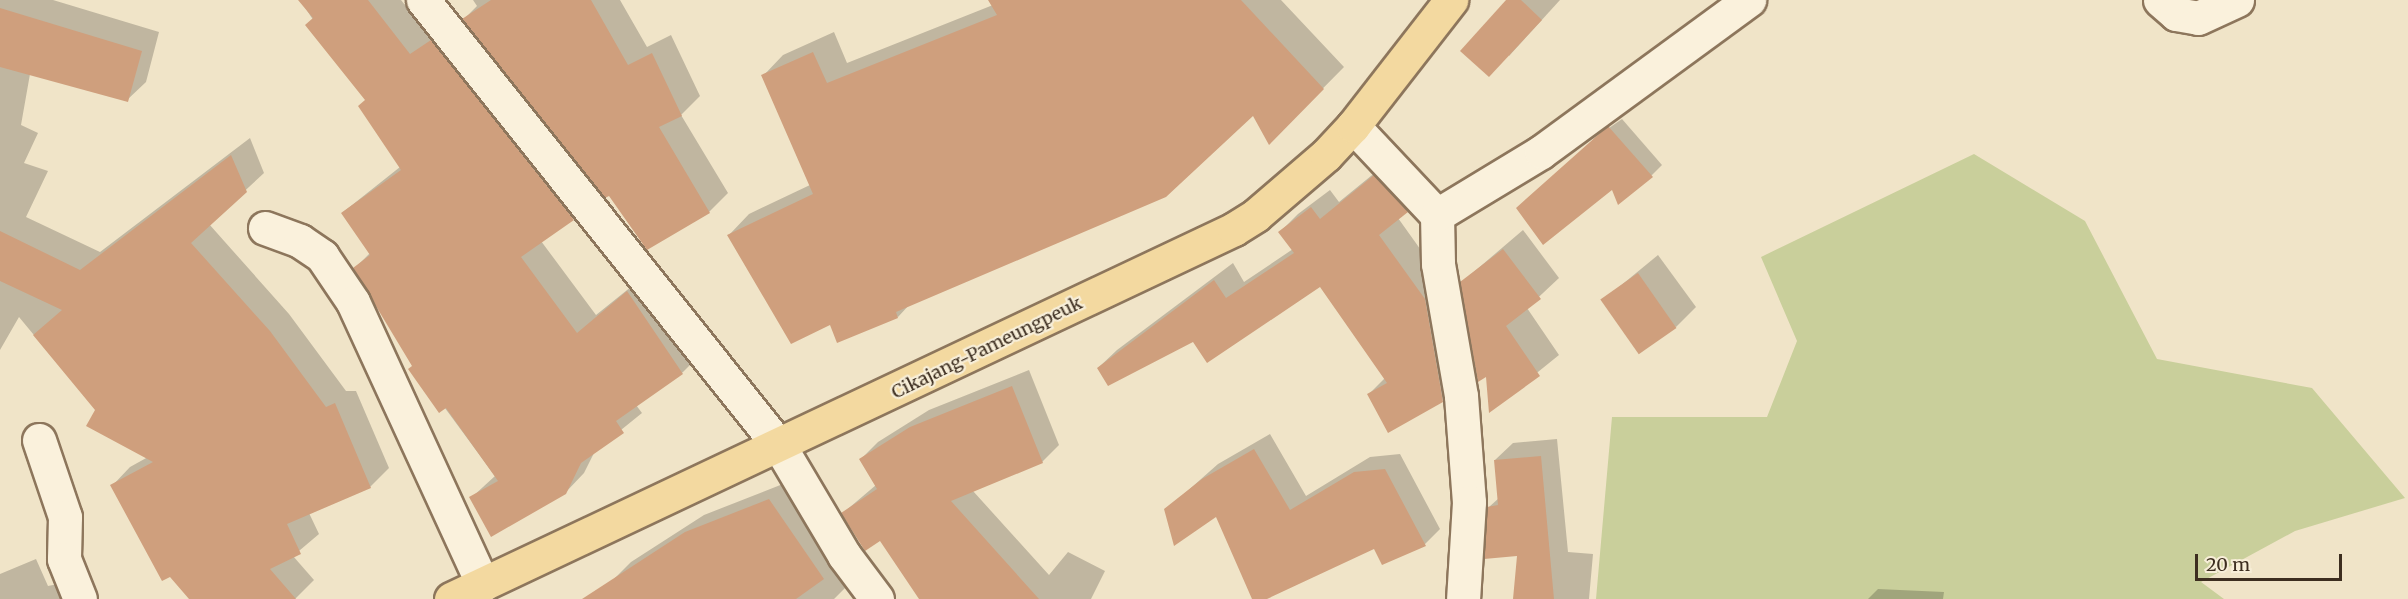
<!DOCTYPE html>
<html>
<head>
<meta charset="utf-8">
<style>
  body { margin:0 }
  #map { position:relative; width:2408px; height:599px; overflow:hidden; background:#f0e4c8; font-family:Merriweather,serif }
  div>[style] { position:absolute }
  .green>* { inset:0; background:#c9cf9b }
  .shadow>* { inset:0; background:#0003 }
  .building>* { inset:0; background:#cf9f7d; transform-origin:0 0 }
  .roads { filter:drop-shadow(2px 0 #8d765c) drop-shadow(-2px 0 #8d765c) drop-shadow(0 2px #8d765c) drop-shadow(0 -2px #8d765c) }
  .minor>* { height:33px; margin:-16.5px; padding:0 16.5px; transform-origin:16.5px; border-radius:16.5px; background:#faf1dc }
  .major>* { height:33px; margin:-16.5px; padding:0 16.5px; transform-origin:16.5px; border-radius:16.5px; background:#f3d9a0 }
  span { translate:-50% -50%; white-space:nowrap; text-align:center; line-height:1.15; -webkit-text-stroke:4.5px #f7eed8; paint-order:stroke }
  .street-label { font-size:18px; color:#3d2e20 }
  .scale { position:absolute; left:2195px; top:554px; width:147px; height:27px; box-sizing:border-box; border:3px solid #3d2e20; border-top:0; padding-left:8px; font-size:18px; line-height:21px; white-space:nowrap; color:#3d2e20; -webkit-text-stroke:4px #f7eed8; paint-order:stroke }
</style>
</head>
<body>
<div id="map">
  <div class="green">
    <div style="clip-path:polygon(1974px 154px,2085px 221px,2157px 359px,2312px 388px,2405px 498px,2295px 531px,2201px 582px,2224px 599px,1596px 599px,1612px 417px,1767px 417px,1797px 341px,1761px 257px)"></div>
  </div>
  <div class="shadow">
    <div style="clip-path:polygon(0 0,53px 0,159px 32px,146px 82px,127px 100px,30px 74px,21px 125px,38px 133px,24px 163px,48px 171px,26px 217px,100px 252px,250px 138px,264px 173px,209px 224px,289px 314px,346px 391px,356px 391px,389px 468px,370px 487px,309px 513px,319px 534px,293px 556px,314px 580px,295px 599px,191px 599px,112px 486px,130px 467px,148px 457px,96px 410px,19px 317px,0 350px)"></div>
    <div style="clip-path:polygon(300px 0,401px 0,429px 36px,450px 22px,592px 200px,541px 241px,596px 315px,647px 274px,701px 354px,683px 372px,636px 405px,642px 413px,595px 451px,584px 473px,565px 493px,471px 498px,495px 476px,414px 366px,355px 268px,370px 253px,342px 213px,400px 167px,366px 100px)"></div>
    <div style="clip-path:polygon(473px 0,620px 0,647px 47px,671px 35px,700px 96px,681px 115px,728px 193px,709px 212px,609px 194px,464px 19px,477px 6px)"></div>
    <div style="clip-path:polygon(990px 0,1281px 0,1344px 67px,1269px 143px,1254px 114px,910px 304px,898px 317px,729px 235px,749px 214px,810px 185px,763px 76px,783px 55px,834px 32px,847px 63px,993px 5px)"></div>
    <div style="clip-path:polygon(1508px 0,1560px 0,1509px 56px)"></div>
    <div style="clip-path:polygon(1622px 119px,1662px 165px,1651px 176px,1613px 188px,1593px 139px)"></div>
    <div style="clip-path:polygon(1393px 158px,1425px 193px,1398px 218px,1443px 281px,1460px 382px,1442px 401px,1368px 395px,1385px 378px,1320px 285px,1194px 340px,1098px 368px,1117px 350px,1233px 263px,1244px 282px,1293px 249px,1280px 232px,1298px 214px,1330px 190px,1339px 202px)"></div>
    <div style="clip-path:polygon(1523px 230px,1559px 278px,1527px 308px,1559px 355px,1491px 410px,1487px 375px,1462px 282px)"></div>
    <div style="clip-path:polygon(1658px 255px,1696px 307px,1676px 327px,1602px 301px)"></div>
    <div style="clip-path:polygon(1029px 370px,1059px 445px,1042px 462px,973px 491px,1049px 575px,1068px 552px,1105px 571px,1091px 599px,923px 599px,880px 539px,843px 513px,876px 485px,861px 459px,878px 442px,929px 410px)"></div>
    <div style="clip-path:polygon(1270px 434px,1306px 496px,1370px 457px,1400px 454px,1440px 529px,1425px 544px,1375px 547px,1263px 599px,1254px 599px,1216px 515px,1166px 510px,1218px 464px)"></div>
    <div style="clip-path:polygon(1557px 439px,1568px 552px,1593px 554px,1589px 599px,1514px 599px,1518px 554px,1489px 507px,1499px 498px,1495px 460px,1513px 443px)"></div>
    <div style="clip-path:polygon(788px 482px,841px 560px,833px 569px,845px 588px,834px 599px,625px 599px,613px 580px,631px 562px,704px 515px)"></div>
    <div style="clip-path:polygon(36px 559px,48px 586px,73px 581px,80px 599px,0 599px,0 574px)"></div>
    <div style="clip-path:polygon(1878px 589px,1944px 592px,1943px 599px,1868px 599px)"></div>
  </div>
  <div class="building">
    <div style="clip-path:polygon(298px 0,368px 0,410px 54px,431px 40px,574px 220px,521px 257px,577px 333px,627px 291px,683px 374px,616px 421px,624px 433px,581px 463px,566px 494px,491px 537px,469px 497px,498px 481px,446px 408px,439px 413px,408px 369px,412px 366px,353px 268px,370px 255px,341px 213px,401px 170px,358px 106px,365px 100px,305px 25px,313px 18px)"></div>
    <div style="clip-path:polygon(491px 0,591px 0,628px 65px,652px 53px,682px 116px,659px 127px,710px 213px,647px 250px,609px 196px,605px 198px,462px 19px)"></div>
    <div style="clip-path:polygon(988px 0,1241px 0,1324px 89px,1269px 145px,1253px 116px,1166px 197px,896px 312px,898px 318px,837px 343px,830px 325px,791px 344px,727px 235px,813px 194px,761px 75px,813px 52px,827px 83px,997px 15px)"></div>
    <div style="clip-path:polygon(1506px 0,1521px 0,1542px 20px,1489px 77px,1460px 51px)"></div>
    <div style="clip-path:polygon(0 8px,142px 51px,128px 102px,0 67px)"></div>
    <div style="clip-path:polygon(1608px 126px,1653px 177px,1618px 205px,1612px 190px,1543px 245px,1516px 208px)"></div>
    <div style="clip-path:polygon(231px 155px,247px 192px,191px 243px,270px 331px,326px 407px,335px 403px,371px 488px,287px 524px,301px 554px,270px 569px,296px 599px,189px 599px,170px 577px,162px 581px,110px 485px,153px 462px,86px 426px,95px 410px,33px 335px,62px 310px,0 281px,0 231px,80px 270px)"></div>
    <div style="clip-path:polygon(1374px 175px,1408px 212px,1379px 235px,1425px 299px,1443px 402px,1388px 433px,1367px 394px,1387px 383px,1320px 287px,1207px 363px,1193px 342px,1108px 386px,1097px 368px,1214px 280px,1226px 298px,1294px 253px,1278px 232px,1311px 207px,1320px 219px)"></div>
    <div style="clip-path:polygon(1503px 249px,1541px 299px,1506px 326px,1540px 376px,1489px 413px,1486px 377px,1478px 382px,1460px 282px)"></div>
    <div style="left:1638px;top:273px;width:67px;height:46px;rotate:55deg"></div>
    <div style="clip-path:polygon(1012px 386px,1043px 463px,951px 501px,1039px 599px,919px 599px,880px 541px,865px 551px,841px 513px,877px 489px,859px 459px,910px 427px)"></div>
    <div style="clip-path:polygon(1254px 449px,1290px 510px,1354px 472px,1385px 469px,1426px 546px,1382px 565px,1374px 549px,1267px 599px,1252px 599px,1216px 517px,1174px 546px,1164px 509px,1202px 479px)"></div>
    <div style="clip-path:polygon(1541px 456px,1554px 599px,1513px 599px,1517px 556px,1484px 559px,1487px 507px,1498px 505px,1494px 460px)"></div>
    <div style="clip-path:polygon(769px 499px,824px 579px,796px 599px,582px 599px,685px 532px)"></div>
  </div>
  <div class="roads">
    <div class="minor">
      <div style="left:423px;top:0;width:572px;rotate:51.39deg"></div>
      <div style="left:780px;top:447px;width:126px;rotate:59.3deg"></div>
      <div style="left:844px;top:555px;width:55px;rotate:53.1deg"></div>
      <div style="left:2160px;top:0;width:21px;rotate:41deg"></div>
      <div style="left:2176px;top:14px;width:22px;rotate:10deg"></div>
      <div style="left:2198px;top:18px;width:43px;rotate:-24.8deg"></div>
      <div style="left:1353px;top:126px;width:122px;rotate:46.7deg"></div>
      <div style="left:1437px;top:215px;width:49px;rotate:88.8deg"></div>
      <div style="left:1438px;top:264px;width:134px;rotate:80.1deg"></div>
      <div style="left:1461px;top:396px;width:106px;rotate:85.7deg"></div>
      <div style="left:1469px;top:502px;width:97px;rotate:93.5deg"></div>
      <div style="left:1437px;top:215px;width:122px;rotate:-31.2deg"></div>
      <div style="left:1541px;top:152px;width:258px;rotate:-36.2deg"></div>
      <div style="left:265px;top:228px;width:37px;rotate:20deg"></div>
      <div style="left:300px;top:241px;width:27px;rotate:34deg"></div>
      <div style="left:322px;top:256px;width:55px;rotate:56deg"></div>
      <div style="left:353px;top:302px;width:311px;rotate:65.3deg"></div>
      <div style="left:39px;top:440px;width:81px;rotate:71.3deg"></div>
      <div style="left:65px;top:517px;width:42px;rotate:91.4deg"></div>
      <div style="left:64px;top:559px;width:43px;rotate:68.2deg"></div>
    </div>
    <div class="major">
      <div style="left:451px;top:599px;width:866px;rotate:-25.29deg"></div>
      <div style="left:1234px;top:229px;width:26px;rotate:-32deg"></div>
      <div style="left:1256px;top:215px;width:92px;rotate:-40.6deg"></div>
      <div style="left:1326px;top:155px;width:40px;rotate:-47deg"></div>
      <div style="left:1353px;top:126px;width:160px;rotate:-52.1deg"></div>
    </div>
  </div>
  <div class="street-label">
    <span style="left:987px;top:348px;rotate:-26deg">Cikajang-Pameungpeuk</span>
  </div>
  <div class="scale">20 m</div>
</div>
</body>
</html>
